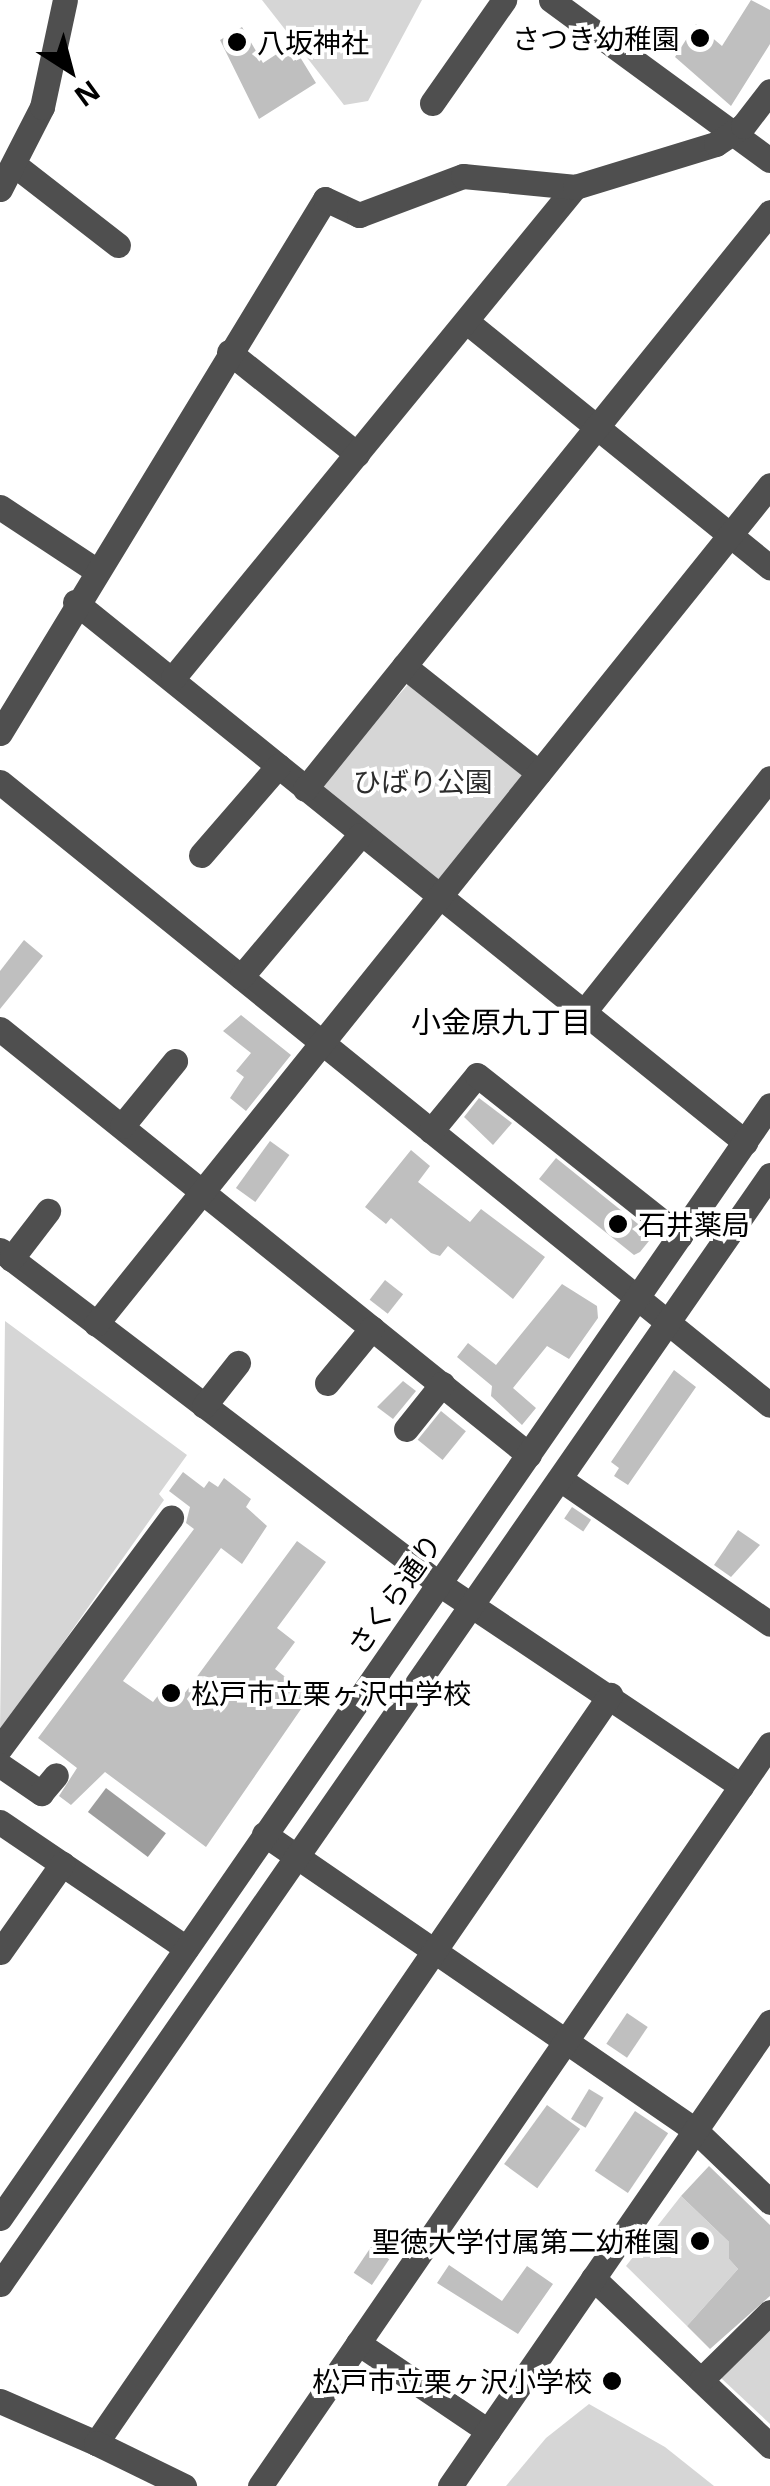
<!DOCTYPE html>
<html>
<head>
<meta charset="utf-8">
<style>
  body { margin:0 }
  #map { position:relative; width:770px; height:2486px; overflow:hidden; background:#fff; font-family:"Open Sans","Noto Sans JP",sans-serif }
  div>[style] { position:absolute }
  .green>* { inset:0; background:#d6d6d6 }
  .water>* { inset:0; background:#9d9d9d; transform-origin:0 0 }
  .building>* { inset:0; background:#bfbfbf; transform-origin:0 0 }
  .minor>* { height:25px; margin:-12.5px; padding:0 12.5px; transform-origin:12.5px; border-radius:12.5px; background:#4f4f4f }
  .dots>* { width:28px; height:28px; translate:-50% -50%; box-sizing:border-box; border:5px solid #fff; border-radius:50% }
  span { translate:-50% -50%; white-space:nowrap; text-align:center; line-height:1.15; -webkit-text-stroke:8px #fff; paint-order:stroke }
  .poi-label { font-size:28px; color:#000 }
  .right { translate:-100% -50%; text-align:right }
  .left { translate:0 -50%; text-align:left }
  .park-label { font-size:28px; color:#2d2d2d }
  .street-label { font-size:28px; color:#000 }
  .neighbourhood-label { font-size:30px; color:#000 }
  .north { position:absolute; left:20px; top:20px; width:100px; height:100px; -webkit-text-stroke:8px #fff; paint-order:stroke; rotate:144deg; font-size:28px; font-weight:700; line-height:40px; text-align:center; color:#000 }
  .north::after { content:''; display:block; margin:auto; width:35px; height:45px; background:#000; clip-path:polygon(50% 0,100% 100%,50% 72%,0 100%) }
</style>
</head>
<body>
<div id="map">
  <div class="green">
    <div style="clip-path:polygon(262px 0,422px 0,368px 101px,344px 105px)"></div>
    <div style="clip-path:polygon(412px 680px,525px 778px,443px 879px,433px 881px,323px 792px,321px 782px)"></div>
    <div style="clip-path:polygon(5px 1321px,187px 1455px,159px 1494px,164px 1500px,0 1732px)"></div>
    <div style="clip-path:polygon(681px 2196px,732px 2245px,729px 2259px,738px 2269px,687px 2326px,626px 2266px)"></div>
    <div style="clip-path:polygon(770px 2321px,770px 2424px,721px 2378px,722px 2370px)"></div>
    <div style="clip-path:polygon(589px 2404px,665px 2447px,714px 2486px,506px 2486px,546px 2438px)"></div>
  </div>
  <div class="water">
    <div style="left:106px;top:1788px;width:75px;height:30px;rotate:37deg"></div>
  </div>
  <div class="building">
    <div style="clip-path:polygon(751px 0,770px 10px,770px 44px,731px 106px,675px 57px,696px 24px,722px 46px)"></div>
    <div style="clip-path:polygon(242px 27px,263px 63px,292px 44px,316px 83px,259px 119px,220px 40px)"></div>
    <div style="clip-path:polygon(24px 940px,43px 956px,0 1009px,0 971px)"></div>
    <div style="clip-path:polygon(241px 1015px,291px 1055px,246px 1111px,230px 1098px,244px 1077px,236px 1071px,251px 1053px,223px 1031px)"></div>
    <div style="clip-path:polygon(479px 1098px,512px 1123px,493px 1145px,464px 1117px)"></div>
    <div style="left:270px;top:1141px;width:24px;height:58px;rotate:36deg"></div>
    <div style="clip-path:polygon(411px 1150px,430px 1166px,418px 1182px,470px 1222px,481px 1209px,545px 1257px,513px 1299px,448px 1246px,440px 1256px,431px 1253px,391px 1218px,386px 1224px,365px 1207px)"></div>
    <div style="clip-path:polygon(556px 1158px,653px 1236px,640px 1252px,634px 1255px,539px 1179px)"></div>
    <div style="left:385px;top:1280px;width:23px;height:25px;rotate:38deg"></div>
    <div style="clip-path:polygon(562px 1284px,597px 1306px,598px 1318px,569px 1359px,547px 1346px,513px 1388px,536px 1408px,522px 1425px,491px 1396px,492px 1386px,457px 1357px,468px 1343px,496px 1365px)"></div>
    <div style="clip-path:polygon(674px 1370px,696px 1387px,628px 1485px,614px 1476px,619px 1468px,611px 1462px)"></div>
    <div style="clip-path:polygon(403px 1381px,416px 1391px,393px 1419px,377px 1407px)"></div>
    <div style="left:441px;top:1411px;width:32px;height:37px;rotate:39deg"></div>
    <div style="clip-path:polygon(183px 1472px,204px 1488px,209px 1481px,218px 1487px,224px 1478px,251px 1499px,246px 1507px,267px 1526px,242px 1564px,221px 1548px,123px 1681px,153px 1702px,160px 1693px,176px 1705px,297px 1541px,326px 1562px,277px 1628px,295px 1642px,275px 1669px,310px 1696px,206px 1847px,105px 1772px,71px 1805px,59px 1796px,77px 1768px,38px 1738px,194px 1529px,186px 1523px,190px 1507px,169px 1491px)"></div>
    <div style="left:572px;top:1507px;width:23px;height:14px;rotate:34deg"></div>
    <div style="clip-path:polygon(738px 1530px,760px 1545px,731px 1577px,714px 1565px)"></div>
    <div style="left:627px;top:2013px;width:25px;height:37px;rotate:34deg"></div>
    <div style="left:589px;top:2089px;width:17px;height:35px;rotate:31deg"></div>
    <div style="left:547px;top:2105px;width:41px;height:73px;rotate:36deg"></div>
    <div style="left:635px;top:2111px;width:40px;height:72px;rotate:34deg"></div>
    <div style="clip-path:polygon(709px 2166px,770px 2225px,770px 2296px,710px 2349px,687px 2326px,738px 2269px,729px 2259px,729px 2242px,681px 2196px)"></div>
    <div style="left:371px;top:2247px;width:22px;height:31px;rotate:34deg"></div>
    <div style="clip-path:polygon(449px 2265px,502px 2301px,527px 2266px,553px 2284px,518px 2334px,437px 2283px)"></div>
  </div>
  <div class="minor">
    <div style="left:551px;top:0;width:271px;rotate:36.2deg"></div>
    <div style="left:432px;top:103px;width:126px;rotate:-55deg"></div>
    <div style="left:16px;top:166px;width:129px;rotate:37.8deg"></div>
    <div style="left:0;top:189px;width:92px;rotate:-62.9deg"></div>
    <div style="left:42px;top:107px;width:109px;rotate:-77.9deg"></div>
    <div style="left:467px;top:322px;width:390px;rotate:39deg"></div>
    <div style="left:229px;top:352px;width:164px;rotate:38.6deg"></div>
    <div style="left:0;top:507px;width:113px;rotate:33.4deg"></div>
    <div style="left:75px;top:602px;width:861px;rotate:38.87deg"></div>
    <div style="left:404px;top:666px;width:172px;rotate:38.4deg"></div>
    <div style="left:173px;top:678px;width:635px;rotate:-50.69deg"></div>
    <div style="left:0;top:733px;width:625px;rotate:-58.67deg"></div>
    <div style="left:325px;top:199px;width:38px;rotate:25deg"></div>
    <div style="left:359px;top:215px;width:111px;rotate:-20.6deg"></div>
    <div style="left:463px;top:176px;width:113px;rotate:5.6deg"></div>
    <div style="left:575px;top:187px;width:147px;rotate:-17deg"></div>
    <div style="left:716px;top:144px;width:32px;rotate:-34deg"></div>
    <div style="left:743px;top:126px;width:44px;rotate:-52.4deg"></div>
    <div style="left:0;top:782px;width:990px;rotate:38.98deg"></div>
    <div style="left:305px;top:789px;width:741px;rotate:-51.13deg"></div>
    <div style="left:201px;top:855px;width:118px;rotate:-49.1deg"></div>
    <div style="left:241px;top:977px;width:185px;rotate:-50deg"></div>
    <div style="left:583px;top:1013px;width:300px;rotate:-51.5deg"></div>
    <div style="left:0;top:1029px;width:679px;rotate:38.84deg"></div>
    <div style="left:122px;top:1126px;width:84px;rotate:-50.8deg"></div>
    <div style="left:431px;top:1131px;width:72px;rotate:-50.6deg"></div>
    <div style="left:477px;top:1075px;width:259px;rotate:38.4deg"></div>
    <div style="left:0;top:1250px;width:550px;rotate:37.24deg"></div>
    <div style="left:438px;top:1583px;width:365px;rotate:33.8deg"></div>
    <div style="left:11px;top:1259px;width:61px;rotate:-52.4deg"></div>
    <div style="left:96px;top:1324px;width:1076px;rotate:-51.22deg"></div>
    <div style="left:327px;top:1383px;width:71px;rotate:-50.7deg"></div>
    <div style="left:204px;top:1406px;width:55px;rotate:-51.7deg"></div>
    <div style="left:406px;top:1429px;width:58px;rotate:-51.3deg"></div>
    <div style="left:560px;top:1479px;width:255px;rotate:34.6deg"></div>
    <div style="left:0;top:1748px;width:287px;rotate:-53.4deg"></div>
    <div style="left:0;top:1765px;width:50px;rotate:34.3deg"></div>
    <div style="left:41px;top:1793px;width:23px;rotate:-50deg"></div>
    <div style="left:0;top:1822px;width:225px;rotate:34.1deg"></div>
    <div style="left:264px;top:1834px;width:523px;rotate:34.48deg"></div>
    <div style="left:695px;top:2130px;width:104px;rotate:43.8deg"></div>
    <div style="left:0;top:1952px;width:108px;rotate:-54.8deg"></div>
    <div style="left:0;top:2218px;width:1353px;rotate:-55.32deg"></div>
    <div style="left:593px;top:2278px;width:244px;rotate:43.5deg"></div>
    <div style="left:0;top:2284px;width:1350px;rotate:-55.23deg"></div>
    <div style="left:358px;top:2343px;width:157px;rotate:34.1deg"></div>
    <div style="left:701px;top:2380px;width:97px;rotate:-44.6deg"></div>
    <div style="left:0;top:2401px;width:105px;rotate:23.6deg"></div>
    <div style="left:96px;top:2443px;width:908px;rotate:-55.5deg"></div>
    <div style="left:96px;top:2443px;width:98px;rotate:26deg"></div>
    <div style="left:260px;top:2486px;width:900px;rotate:-55.5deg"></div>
    <div style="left:450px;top:2486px;width:564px;rotate:-55.41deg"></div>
  </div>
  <div class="dots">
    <div style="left:700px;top:38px;background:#000"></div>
    <div style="left:237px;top:42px;background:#000"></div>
    <div style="left:618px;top:1224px;background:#000"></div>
    <div style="left:171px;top:1693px;background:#000"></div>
    <div style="left:700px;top:2241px;background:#000"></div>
    <div style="left:612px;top:2381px;background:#000"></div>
  </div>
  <div class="poi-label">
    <span class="right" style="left:680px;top:38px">さつき幼稚園</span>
    <span class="left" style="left:257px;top:42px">八坂神社</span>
    <span class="left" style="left:638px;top:1224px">石井薬局</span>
    <span class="left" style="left:191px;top:1693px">松戸市立栗ヶ沢中学校</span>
    <span class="right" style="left:680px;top:2241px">聖徳大学付属第二幼稚園</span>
    <span class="right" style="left:592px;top:2381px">松戸市立栗ヶ沢小学校</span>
  </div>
  <div class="park-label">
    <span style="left:423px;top:781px">ひばり公園</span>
  </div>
  <div class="street-label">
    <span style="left:394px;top:1594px;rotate:-55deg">さくら通り</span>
  </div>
  <div class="neighbourhood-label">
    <span style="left:501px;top:1022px">小金原九丁目</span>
  </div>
  <div class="north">N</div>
</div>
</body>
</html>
